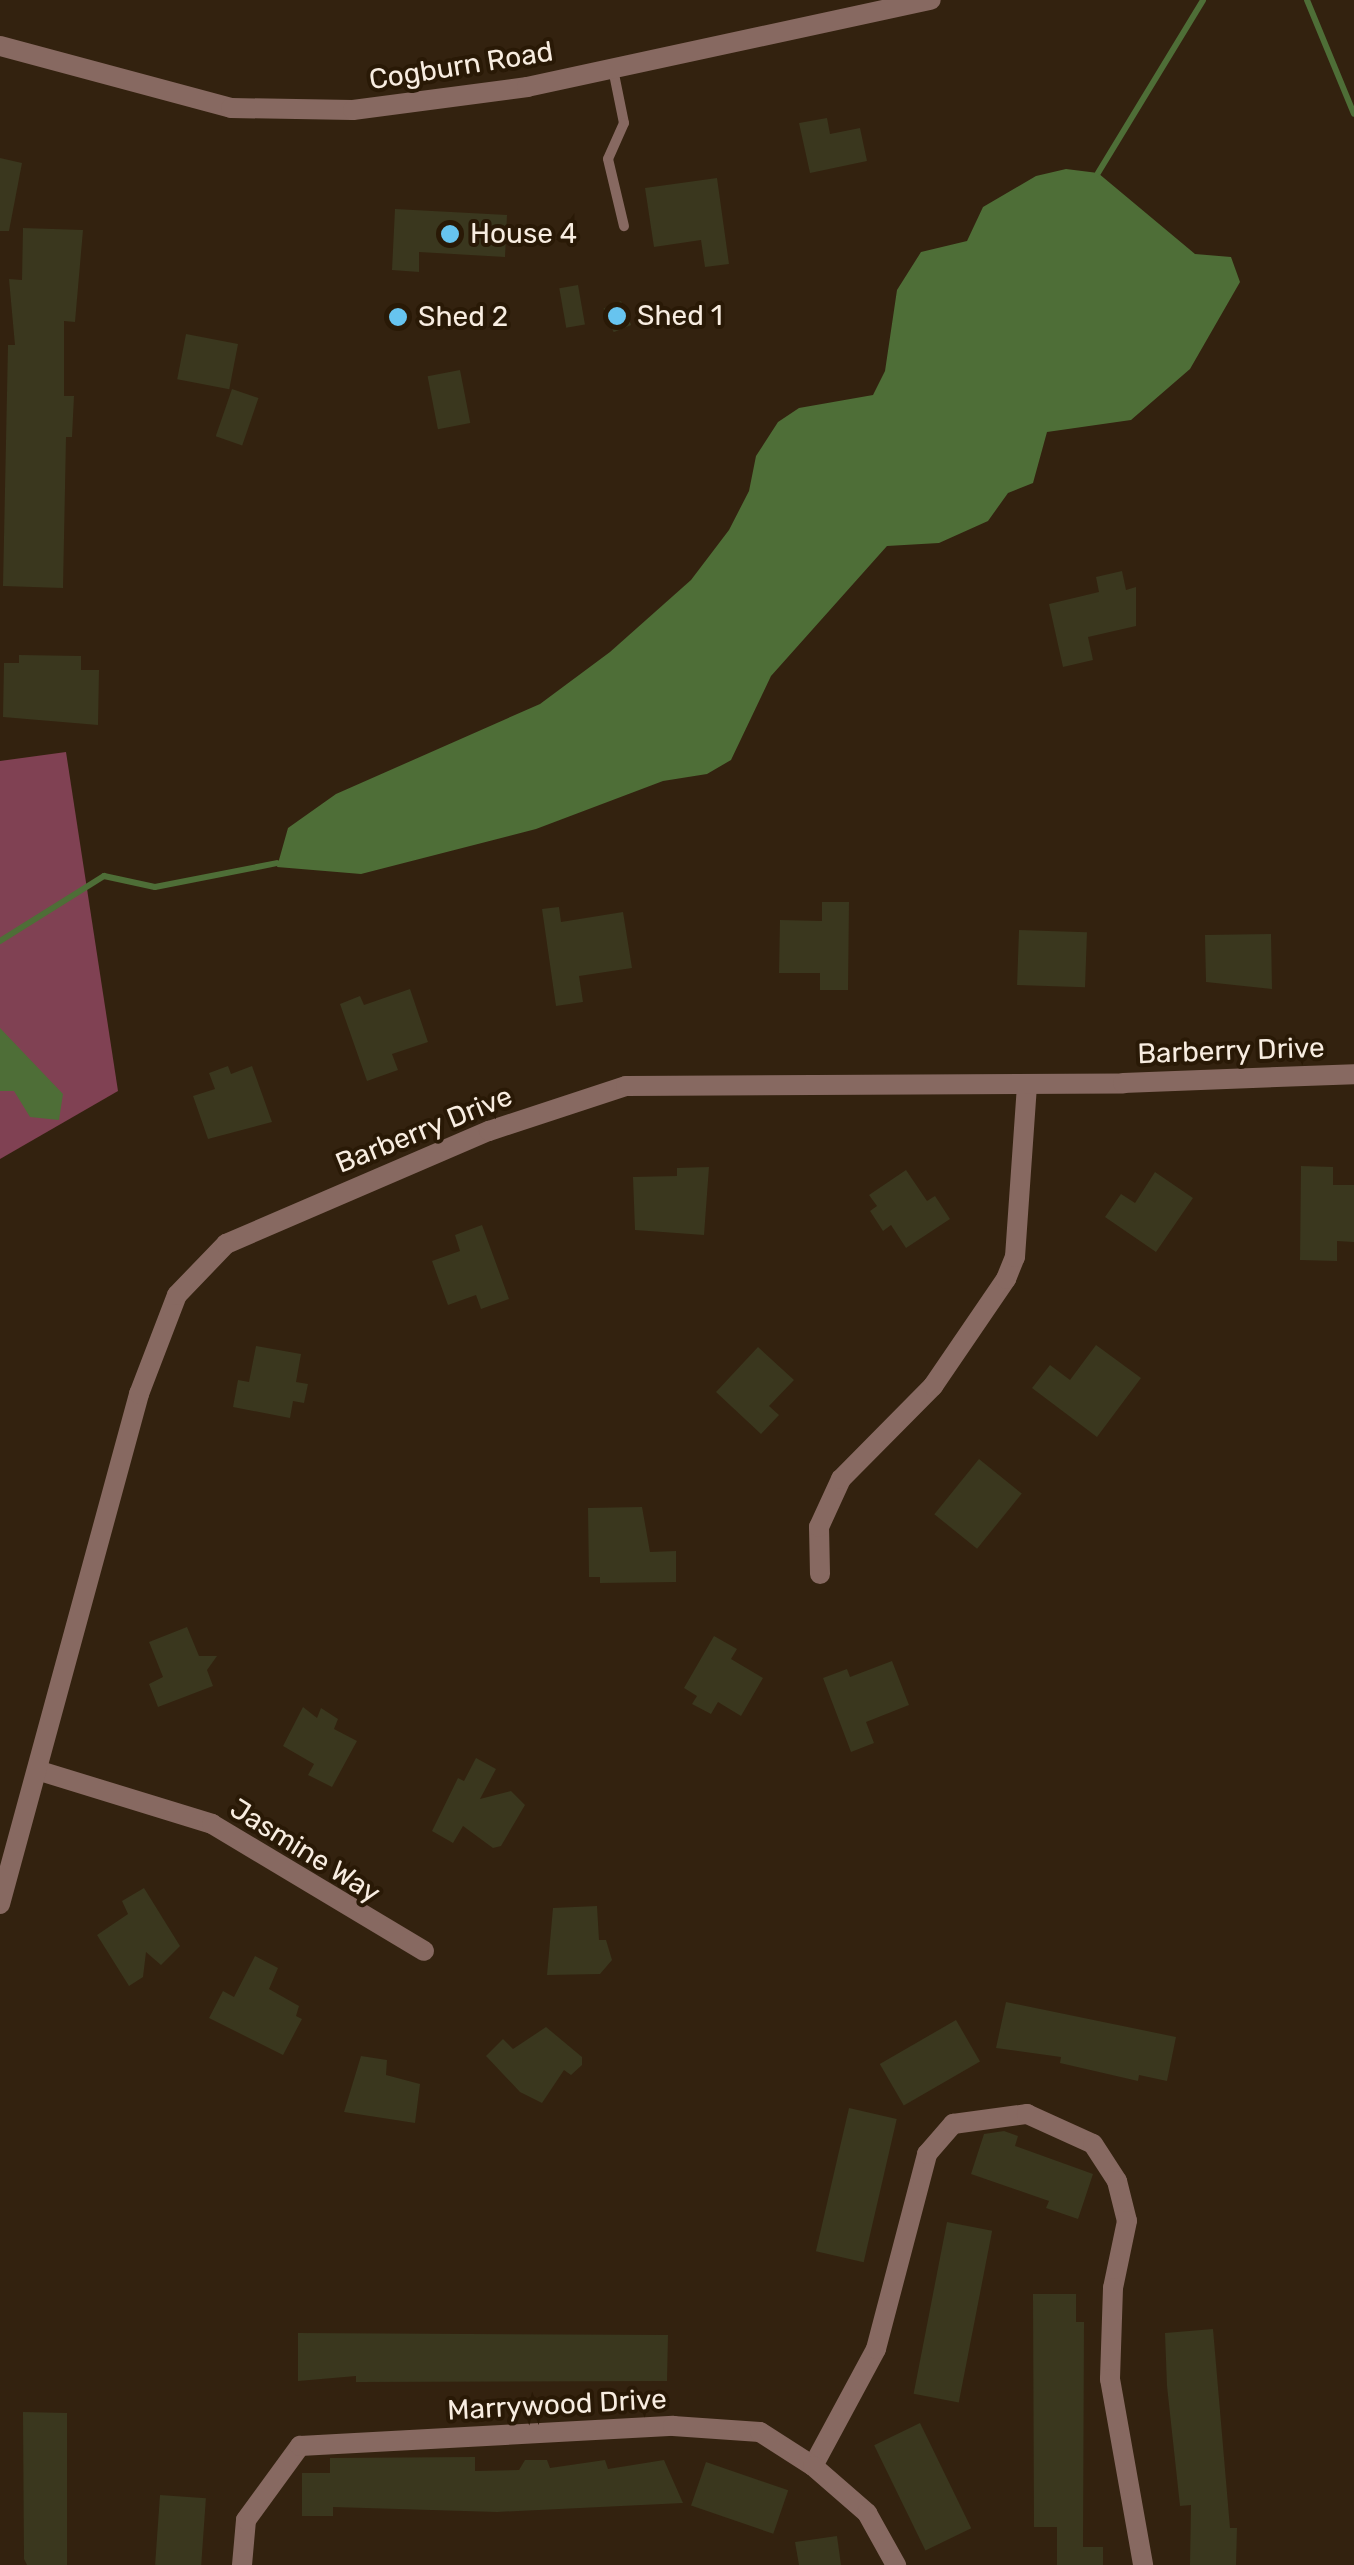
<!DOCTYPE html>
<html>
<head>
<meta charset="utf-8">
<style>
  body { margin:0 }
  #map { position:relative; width:1354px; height:2565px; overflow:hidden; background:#33220f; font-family:Rubik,sans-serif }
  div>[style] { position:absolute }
  .forest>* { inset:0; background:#804153 }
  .water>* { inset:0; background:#4e6e37 }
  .stream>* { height:6px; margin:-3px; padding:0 3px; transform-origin:3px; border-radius:3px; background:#4e6e37 }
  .building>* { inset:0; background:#3a371e; transform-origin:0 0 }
  .service>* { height:10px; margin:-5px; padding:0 5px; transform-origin:5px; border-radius:5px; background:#876961 }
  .minor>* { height:20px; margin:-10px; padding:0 10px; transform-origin:10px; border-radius:10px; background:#876961 }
  .tertiary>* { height:20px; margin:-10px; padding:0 10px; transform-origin:10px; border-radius:10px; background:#876961 }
  .dots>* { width:28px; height:28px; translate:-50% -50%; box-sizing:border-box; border:5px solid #291906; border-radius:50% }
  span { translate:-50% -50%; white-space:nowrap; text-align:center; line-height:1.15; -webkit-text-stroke:8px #291906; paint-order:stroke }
  .street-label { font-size:28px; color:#f8ede1 }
  .poi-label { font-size:28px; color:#f8ede1 }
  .left { translate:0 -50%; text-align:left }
</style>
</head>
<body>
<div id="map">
  <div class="forest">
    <div style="clip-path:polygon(66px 752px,118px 1091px,0 1159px,0 761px)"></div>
  </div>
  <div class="water">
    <div style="clip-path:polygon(1066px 169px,1098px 173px,1195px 254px,1231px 257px,1240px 282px,1190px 369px,1131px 420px,1047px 432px,1033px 483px,1008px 493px,988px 521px,939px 543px,887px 546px,771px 676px,731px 760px,707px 774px,663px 781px,536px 829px,361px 874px,277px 867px,288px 828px,336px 794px,540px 704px,610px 652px,691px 580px,729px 530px,749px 491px,756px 456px,778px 422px,799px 408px,873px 395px,885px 371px,897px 290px,921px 252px,967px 241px,983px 207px,1036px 176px)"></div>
    <div style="clip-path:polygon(0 1028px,63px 1094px,59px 1120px,30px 1117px,14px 1091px,0 1091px)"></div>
  </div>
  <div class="stream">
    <div style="left:1307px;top:0;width:123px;rotate:67.6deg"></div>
    <div style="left:1098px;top:173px;width:202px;rotate:-58.7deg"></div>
    <div style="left:0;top:941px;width:123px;rotate:-32deg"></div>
    <div style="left:104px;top:876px;width:52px;rotate:12.2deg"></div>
    <div style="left:155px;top:887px;width:124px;rotate:-11.1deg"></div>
  </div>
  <div class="building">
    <div style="clip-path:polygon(827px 118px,830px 134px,860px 128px,867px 161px,810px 173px,799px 123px)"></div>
    <div style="clip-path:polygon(0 158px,22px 163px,9px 231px,0 231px)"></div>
    <div style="clip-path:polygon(717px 178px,729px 264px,705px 267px,701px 240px,654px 247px,645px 188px)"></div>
    <div style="clip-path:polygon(395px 209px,507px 215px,505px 257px,419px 252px,419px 272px,392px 270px)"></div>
    <div style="clip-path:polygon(23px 228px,83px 230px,75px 322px,64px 321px,64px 396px,74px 396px,72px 437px,66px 437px,63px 588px,3px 586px,8px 345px,15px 345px,9px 279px,22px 280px)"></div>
    <div style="left:578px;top:285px;width:40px;height:19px;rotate:80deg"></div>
    <div style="left:621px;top:301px;width:26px;height:19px;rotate:67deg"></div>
    <div style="left:186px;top:334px;width:53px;height:46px;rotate:11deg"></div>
    <div style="left:460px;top:370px;width:54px;height:33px;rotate:79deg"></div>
    <div style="left:232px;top:389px;width:28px;height:50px;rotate:19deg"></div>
    <div style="clip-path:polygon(1122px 571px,1126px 590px,1136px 587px,1136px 626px,1088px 637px,1093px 660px,1063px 667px,1049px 604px,1099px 592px,1096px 577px)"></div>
    <div style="clip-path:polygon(19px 655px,81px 656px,81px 670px,99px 670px,98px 725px,3px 717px,4px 663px,19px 663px)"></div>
    <div style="clip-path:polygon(822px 902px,849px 902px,848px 990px,820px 990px,820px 973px,779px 973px,780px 920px,822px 921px)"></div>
    <div style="clip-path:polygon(559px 907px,561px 922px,623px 912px,632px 968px,579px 976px,583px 1002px,556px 1006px,542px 909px)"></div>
    <div style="left:1019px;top:930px;width:68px;height:55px;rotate:2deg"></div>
    <div style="clip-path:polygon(1271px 934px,1272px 989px,1206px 982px,1205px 935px)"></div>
    <div style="clip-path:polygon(410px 989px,428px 1042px,392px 1054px,398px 1070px,367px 1081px,340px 1004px,360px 996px,364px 1005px)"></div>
    <div style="clip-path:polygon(228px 1066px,231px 1074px,252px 1066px,272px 1122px,208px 1139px,193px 1096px,215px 1089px,209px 1073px)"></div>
    <div style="clip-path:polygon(1301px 1166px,1333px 1167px,1333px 1185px,1354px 1185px,1354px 1242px,1337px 1241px,1337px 1261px,1300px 1260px)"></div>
    <div style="clip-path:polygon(709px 1167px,704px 1235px,635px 1230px,633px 1177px,677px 1176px,677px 1168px)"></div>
    <div style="clip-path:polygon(906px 1170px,927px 1201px,935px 1196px,950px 1219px,906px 1248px,891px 1225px,883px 1231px,870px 1211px,877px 1206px,869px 1195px)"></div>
    <div style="clip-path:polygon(1155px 1172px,1193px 1198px,1156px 1252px,1105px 1217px,1121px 1194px,1135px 1203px)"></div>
    <div style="clip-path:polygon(482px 1225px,509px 1299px,481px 1309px,476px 1295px,448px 1305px,432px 1261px,460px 1251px,455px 1235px)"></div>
    <div style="clip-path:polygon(1096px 1345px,1141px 1378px,1097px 1437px,1032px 1388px,1050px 1365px,1070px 1380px)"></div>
    <div style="clip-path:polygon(256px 1346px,301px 1354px,296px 1382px,308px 1384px,304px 1403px,293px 1401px,290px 1418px,233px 1407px,238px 1380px,249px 1382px)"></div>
    <div style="clip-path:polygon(758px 1347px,794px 1380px,769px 1406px,779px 1415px,761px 1434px,716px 1392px)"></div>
    <div style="left:979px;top:1459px;width:55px;height:71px;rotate:39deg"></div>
    <div style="clip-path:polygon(642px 1507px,650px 1552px,676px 1551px,676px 1582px,600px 1583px,600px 1577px,589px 1577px,588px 1508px)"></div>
    <div style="clip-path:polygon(187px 1627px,199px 1656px,217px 1656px,207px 1670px,213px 1686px,158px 1707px,149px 1684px,163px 1677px,149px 1642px)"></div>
    <div style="clip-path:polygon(714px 1636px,737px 1649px,731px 1659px,763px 1678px,741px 1716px,718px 1702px,711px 1714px,692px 1704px,697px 1696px,684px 1688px)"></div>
    <div style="clip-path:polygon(892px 1661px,909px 1705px,866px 1722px,874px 1743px,851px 1752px,823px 1678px,847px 1669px,850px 1677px)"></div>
    <div style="clip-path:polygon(303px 1707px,317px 1718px,321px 1708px,338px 1719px,334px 1729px,357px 1741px,332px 1787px,308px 1775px,314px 1764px,283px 1746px)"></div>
    <div style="clip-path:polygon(476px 1758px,496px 1769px,480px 1799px,511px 1791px,525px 1805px,501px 1846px,493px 1848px,463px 1826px,453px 1843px,432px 1831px,458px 1778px,464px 1781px)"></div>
    <div style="clip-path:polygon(144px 1888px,180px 1946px,161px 1965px,146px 1952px,143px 1977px,129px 1986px,97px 1935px,128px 1914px,122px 1901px)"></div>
    <div style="clip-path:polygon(597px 1906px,599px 1940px,606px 1940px,612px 1960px,600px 1974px,547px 1975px,553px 1908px)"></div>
    <div style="clip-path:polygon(255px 1956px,278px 1968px,269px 1989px,299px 2006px,296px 2016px,302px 2019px,283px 2055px,209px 2018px,223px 1991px,234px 1997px)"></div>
    <div style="clip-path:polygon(1006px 2002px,1176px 2037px,1167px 2081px,1139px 2075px,1138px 2081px,1060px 2063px,1061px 2057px,996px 2048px)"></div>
    <div style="left:956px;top:2020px;width:48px;height:88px;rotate:60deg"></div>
    <div style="clip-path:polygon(546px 2027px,582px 2057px,582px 2065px,571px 2075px,564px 2070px,542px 2103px,520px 2092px,486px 2056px,503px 2039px,513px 2049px)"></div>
    <div style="clip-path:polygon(361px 2056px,387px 2060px,386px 2075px,420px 2084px,415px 2123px,344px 2112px)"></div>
    <div style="left:849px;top:2108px;width:49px;height:147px;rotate:13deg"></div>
    <div style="clip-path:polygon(1004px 2131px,1018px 2136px,1015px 2146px,1093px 2174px,1078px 2219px,1046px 2208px,1049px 2201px,971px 2174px,984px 2134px)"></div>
    <div style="left:947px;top:2222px;width:46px;height:175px;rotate:11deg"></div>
    <div style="clip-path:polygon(1033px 2294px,1076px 2294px,1076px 2322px,1084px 2322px,1083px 2547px,1103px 2547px,1103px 2565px,1057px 2565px,1057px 2527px,1034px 2527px)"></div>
    <div style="clip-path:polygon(1213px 2329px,1230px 2528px,1237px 2528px,1236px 2565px,1190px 2565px,1191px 2505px,1180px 2506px,1167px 2386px,1165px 2333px)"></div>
    <div style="clip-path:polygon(298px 2333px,668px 2335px,667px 2381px,356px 2382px,356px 2376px,298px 2381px)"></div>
    <div style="clip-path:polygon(23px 2412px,67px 2413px,67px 2565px,27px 2565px,24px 2559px)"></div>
    <div style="left:920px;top:2423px;width:117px;height:51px;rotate:64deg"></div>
    <div style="clip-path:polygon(475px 2457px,475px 2471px,519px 2470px,525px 2460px,547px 2460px,550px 2468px,605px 2460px,608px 2469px,664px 2460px,683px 2503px,497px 2512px,333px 2507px,333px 2516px,302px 2516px,302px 2473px,330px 2473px,330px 2458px)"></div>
    <div style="left:706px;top:2462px;width:87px;height:46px;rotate:19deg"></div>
    <div style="left:160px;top:2495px;width:46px;height:70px;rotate:4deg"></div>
    <div style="clip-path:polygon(837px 2536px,841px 2565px,799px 2565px,795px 2542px)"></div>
  </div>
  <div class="service">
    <div style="left:613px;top:69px;width:55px;rotate:78.5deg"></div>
    <div style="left:624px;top:123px;width:39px;rotate:114deg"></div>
    <div style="left:608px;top:159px;width:69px;rotate:76.6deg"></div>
  </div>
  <div class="minor">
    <div style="left:820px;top:1574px;width:47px;rotate:-91.2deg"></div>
    <div style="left:819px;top:1527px;width:53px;rotate:-65.4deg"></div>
    <div style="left:841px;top:1479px;width:131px;rotate:-45.3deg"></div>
    <div style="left:933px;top:1386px;width:130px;rotate:-55.7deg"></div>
    <div style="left:1006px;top:1279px;width:24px;rotate:-68deg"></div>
    <div style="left:1015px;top:1257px;width:173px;rotate:-86deg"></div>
    <div style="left:40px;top:1771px;width:180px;rotate:17.1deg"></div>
    <div style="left:212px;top:1824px;width:247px;rotate:30.9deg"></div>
    <div style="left:0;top:1904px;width:529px;rotate:-74.75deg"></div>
    <div style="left:139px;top:1394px;width:106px;rotate:-69deg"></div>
    <div style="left:177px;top:1295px;width:71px;rotate:-46.1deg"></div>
    <div style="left:226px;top:1244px;width:286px;rotate:-23.3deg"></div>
    <div style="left:489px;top:1131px;width:144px;rotate:-18.2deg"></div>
    <div style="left:626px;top:1086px;width:497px;rotate:-0.3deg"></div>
    <div style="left:1123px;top:1083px;width:231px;rotate:-2.2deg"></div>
    <div style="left:813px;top:2466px;width:133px;rotate:-61.7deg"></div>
    <div style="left:876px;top:2349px;width:202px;rotate:-75.3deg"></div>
    <div style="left:927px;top:2154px;width:40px;rotate:-49deg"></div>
    <div style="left:953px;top:2124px;width:75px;rotate:-7.7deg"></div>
    <div style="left:1027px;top:2114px;width:72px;rotate:24.4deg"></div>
    <div style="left:1093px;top:2144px;width:44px;rotate:57deg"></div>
    <div style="left:1117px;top:2181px;width:41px;rotate:76deg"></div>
    <div style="left:1127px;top:2221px;width:68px;rotate:101.8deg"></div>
    <div style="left:1113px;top:2288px;width:91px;rotate:91.9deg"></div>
    <div style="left:1110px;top:2379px;width:189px;rotate:79.9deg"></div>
    <div style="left:242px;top:2565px;width:45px;rotate:-84.9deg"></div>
    <div style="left:246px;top:2520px;width:92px;rotate:-53.9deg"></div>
    <div style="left:300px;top:2446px;width:374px;rotate:-3.1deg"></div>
    <div style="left:673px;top:2426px;width:87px;rotate:3.9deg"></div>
    <div style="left:760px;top:2432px;width:63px;rotate:32.7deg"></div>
    <div style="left:813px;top:2466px;width:72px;rotate:41deg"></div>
    <div style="left:867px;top:2513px;width:60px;rotate:60.9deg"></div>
  </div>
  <div class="tertiary">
    <div style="left:0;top:46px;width:239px;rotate:15deg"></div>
    <div style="left:231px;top:108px;width:122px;rotate:0.9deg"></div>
    <div style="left:353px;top:110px;width:176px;rotate:-7.5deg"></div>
    <div style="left:527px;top:87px;width:413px;rotate:-12.2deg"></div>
  </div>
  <div class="dots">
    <div style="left:450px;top:234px;background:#67c4ef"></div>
    <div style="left:617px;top:316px;background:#67c4ef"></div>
    <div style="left:398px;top:317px;background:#67c4ef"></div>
  </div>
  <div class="street-label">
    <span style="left:461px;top:66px;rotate:-9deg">Cogburn Road</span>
    <span style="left:1231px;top:1051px;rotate:-2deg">Barberry Drive</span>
    <span style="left:424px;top:1130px;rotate:-22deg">Barberry Drive</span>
    <span style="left:305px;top:1851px;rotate:32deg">Jasmine Way</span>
    <span style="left:557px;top:2405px;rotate:-3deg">Marrywood Drive</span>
  </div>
  <div class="poi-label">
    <span class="left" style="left:470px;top:234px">House 4</span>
    <span class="left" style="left:637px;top:316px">Shed 1</span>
    <span class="left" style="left:418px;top:317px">Shed 2</span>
  </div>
</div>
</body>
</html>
